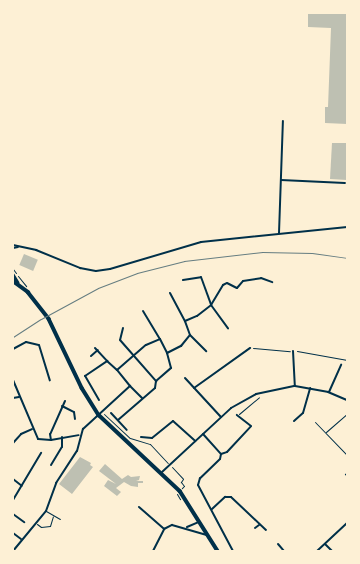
<!DOCTYPE html>
<html>
<head>
<meta charset="utf-8">
<style>
  body { margin:0 }
  #map { position:relative; width:360px; height:564px; overflow:hidden; background:#fdf0d5; font-family:"Work Sans",sans-serif }
  div>[style] { position:absolute }
  .building>* { inset:0; background:#bec0b2; transform-origin:0 0 }
  .path>* { height:1px; margin:-0.5px; padding:0 0.5px; transform-origin:0.5px; border-radius:0.5px; background:#003049 }
  .service>* { height:1px; margin:-0.5px; padding:0 0.5px; transform-origin:0.5px; border-radius:0.5px; background:#003049 }
  .minor>* { height:2px; margin:-1px; padding:0 1px; transform-origin:1px; border-radius:1px; background:#003049 }
  .primary>* { height:3.5px; margin:-1.75px; padding:0 1.75px; transform-origin:1.75px; border-radius:1.75px; background:#003049 }
  .rail>* { height:1px; margin:-0.5px; padding:0 0.5px; transform-origin:0.5px; border-radius:0.5px; background:#657d81 }
  span { translate:-50% -50%; white-space:nowrap; text-align:center; line-height:1.15; -webkit-text-stroke:3px #fdf0d5; paint-order:stroke }
  .frame { position:absolute; inset:0; border:14px solid #fdf0d5; pointer-events:none }
</style>
</head>
<body>
<div id="map">
  <div class="building">
    <div style="clip-path:polygon(308px 13px,347px 13px,347px 124px,325px 123px,325px 107px,328px 107px,331px 28px,308px 27px)"></div>
    <div style="clip-path:polygon(332px 143px,347px 143px,347px 180px,330px 179px)"></div>
    <div style="left:24px;top:254px;width:15px;height:12px;rotate:23deg"></div>
    <div style="clip-path:polygon(80px 457px,91px 463px,90px 465px,93px 467px,72px 494px,59px 484px)"></div>
    <div style="clip-path:polygon(105px 464px,122px 479px,128px 475px,131px 477px,140px 476px,139px 480px,136px 481px,143px 481px,143px 483px,138px 483px,138px 487px,131px 486px,124px 482px,116px 488px,121px 492px,117px 496px,104px 486px,108px 480px,116px 484px,99px 471px)"></div>
  </div>
  <div class="path">
    <div style="left:13px;top:269px;width:5px;rotate:53deg"></div>
    <div style="left:18px;top:276px;width:13px;rotate:51deg"></div>
    <div style="left:253px;top:348px;width:37px;rotate:5deg"></div>
    <div style="left:297px;top:351px;width:51px;rotate:10.2deg"></div>
    <div style="left:104px;top:414px;width:35px;rotate:43deg"></div>
    <div style="left:130px;top:438px;width:21px;rotate:17deg"></div>
    <div style="left:150px;top:444px;width:26px;rotate:47deg"></div>
    <div style="left:239px;top:414px;width:26px;rotate:-40deg"></div>
    <div style="left:315px;top:422px;width:46px;rotate:45.9deg"></div>
    <div style="left:326px;top:432px;width:28px;rotate:-41deg"></div>
    <div style="left:172px;top:467px;width:16px;rotate:47deg"></div>
    <div style="left:183px;top:479px;width:4px;rotate:124deg"></div>
    <div style="left:181px;top:482px;width:5px;rotate:53deg"></div>
    <div style="left:184px;top:486px;width:3px;rotate:135deg"></div>
    <div style="left:347px;top:472px;width:3px;rotate:135deg"></div>
    <div style="left:345px;top:474px;width:3px;rotate:45deg"></div>
    <div style="left:177px;top:494px;width:6px;rotate:59deg"></div>
  </div>
  <div class="service">
    <div style="left:46px;top:511px;width:16px;rotate:30deg"></div>
    <div style="left:37px;top:524px;width:5px;rotate:37deg"></div>
    <div style="left:41px;top:527px;width:9px;rotate:-6deg"></div>
    <div style="left:50px;top:526px;width:10px;rotate:-73deg"></div>
  </div>
  <div class="minor">
    <div style="left:281px;top:180px;width:64px;rotate:2.7deg"></div>
    <div style="left:279px;top:233px;width:112px;rotate:-88deg"></div>
    <div style="left:13px;top:245px;width:24px;rotate:12deg"></div>
    <div style="left:36px;top:250px;width:48px;rotate:22.2deg"></div>
    <div style="left:80px;top:268px;width:16px;rotate:11deg"></div>
    <div style="left:96px;top:271px;width:14px;rotate:-8deg"></div>
    <div style="left:110px;top:269px;width:95px;rotate:-16.5deg"></div>
    <div style="left:201px;top:242px;width:147px;rotate:-5.9deg"></div>
    <div style="left:13px;top:248px;width:5px;rotate:-11deg"></div>
    <div style="left:183px;top:280px;width:18px;rotate:-9deg"></div>
    <div style="left:201px;top:277px;width:30px;rotate:70deg"></div>
    <div style="left:211px;top:305px;width:29px;rotate:54deg"></div>
    <div style="left:170px;top:293px;width:32px;rotate:62deg"></div>
    <div style="left:143px;top:311px;width:33px;rotate:59deg"></div>
    <div style="left:123px;top:328px;width:12px;rotate:104deg"></div>
    <div style="left:120px;top:340px;width:55px;rotate:48.7deg"></div>
    <div style="left:190px;top:335px;width:23px;rotate:45deg"></div>
    <div style="left:95px;top:348px;width:18px;rotate:47deg"></div>
    <div style="left:13px;top:349px;width:15px;rotate:-28deg"></div>
    <div style="left:26px;top:342px;width:13px;rotate:13deg"></div>
    <div style="left:39px;top:345px;width:37px;rotate:73deg"></div>
    <div style="left:293px;top:351px;width:35px;rotate:87deg"></div>
    <div style="left:91px;top:356px;width:9px;rotate:-41deg"></div>
    <div style="left:185px;top:378px;width:53px;rotate:47.3deg"></div>
    <div style="left:13px;top:380px;width:64px;rotate:67deg"></div>
    <div style="left:38px;top:439px;width:13px;rotate:4deg"></div>
    <div style="left:130px;top:386px;width:17px;rotate:45deg"></div>
    <div style="left:194px;top:388px;width:69px;rotate:-35.5deg"></div>
    <div style="left:329px;top:392px;width:30px;rotate:-66deg"></div>
    <div style="left:13px;top:398px;width:6px;rotate:-9deg"></div>
    <div style="left:99px;top:400px;width:28px;rotate:-120deg"></div>
    <div style="left:85px;top:376px;width:27px;rotate:-34deg"></div>
    <div style="left:107px;top:361px;width:13px;rotate:42deg"></div>
    <div style="left:65px;top:401px;width:36px;rotate:114deg"></div>
    <div style="left:50px;top:434px;width:6px;rotate:81deg"></div>
    <div style="left:51px;top:440px;width:28px;rotate:-10deg"></div>
    <div style="left:62px;top:406px;width:13px;rotate:27deg"></div>
    <div style="left:74px;top:412px;width:7px;rotate:82deg"></div>
    <div style="left:111px;top:413px;width:23px;rotate:47deg"></div>
    <div style="left:118px;top:420px;width:49px;rotate:-40.9deg"></div>
    <div style="left:155px;top:388px;width:7px;rotate:-82deg"></div>
    <div style="left:156px;top:381px;width:20px;rotate:-41deg"></div>
    <div style="left:171px;top:368px;width:16px;rotate:-105deg"></div>
    <div style="left:294px;top:421px;width:12px;rotate:-42deg"></div>
    <div style="left:303px;top:413px;width:26px;rotate:-74deg"></div>
    <div style="left:203px;top:434px;width:27px;rotate:48deg"></div>
    <div style="left:221px;top:454px;width:5px;rotate:101deg"></div>
    <div style="left:220px;top:459px;width:28px;rotate:136deg"></div>
    <div style="left:200px;top:478px;width:7px;rotate:106deg"></div>
    <div style="left:198px;top:485px;width:75px;rotate:62.1deg"></div>
    <div style="left:141px;top:437px;width:11px;rotate:5deg"></div>
    <div style="left:152px;top:438px;width:27px;rotate:-39deg"></div>
    <div style="left:173px;top:421px;width:30px;rotate:42deg"></div>
    <div style="left:13px;top:443px;width:12px;rotate:-48deg"></div>
    <div style="left:21px;top:434px;width:12px;rotate:-24deg"></div>
    <div style="left:221px;top:454px;width:6px;rotate:-18deg"></div>
    <div style="left:227px;top:452px;width:35px;rotate:-47deg"></div>
    <div style="left:251px;top:426px;width:18px;rotate:-142deg"></div>
    <div style="left:51px;top:465px;width:21px;rotate:-59deg"></div>
    <div style="left:62px;top:447px;width:10px;rotate:-90deg"></div>
    <div style="left:162px;top:472px;width:94px;rotate:-42.8deg"></div>
    <div style="left:231px;top:408px;width:29px;rotate:-29deg"></div>
    <div style="left:256px;top:394px;width:40px;rotate:-12deg"></div>
    <div style="left:295px;top:386px;width:34px;rotate:10deg"></div>
    <div style="left:328px;top:392px;width:21px;rotate:23deg"></div>
    <div style="left:13px;top:479px;width:11px;rotate:38deg"></div>
    <div style="left:13px;top:500px;width:55px;rotate:-59.2deg"></div>
    <div style="left:139px;top:507px;width:33px;rotate:41deg"></div>
    <div style="left:212px;top:509px;width:18px;rotate:-43deg"></div>
    <div style="left:225px;top:497px;width:6px"></div>
    <div style="left:231px;top:497px;width:48px;rotate:43.3deg"></div>
    <div style="left:13px;top:514px;width:14px;rotate:36deg"></div>
    <div style="left:187px;top:527px;width:13px;rotate:-23deg"></div>
    <div style="left:255px;top:528px;width:5px;rotate:-37deg"></div>
    <div style="left:13px;top:533px;width:10px;rotate:37deg"></div>
    <div style="left:278px;top:544px;width:9px;rotate:49deg"></div>
    <div style="left:325px;top:544px;width:10px;rotate:45deg"></div>
    <div style="left:13px;top:551px;width:52px;rotate:-50.5deg"></div>
    <div style="left:46px;top:511px;width:30px;rotate:-70deg"></div>
    <div style="left:56px;top:483px;width:38px;rotate:-57deg"></div>
    <div style="left:77px;top:451px;width:23px;rotate:-75deg"></div>
    <div style="left:83px;top:429px;width:64px;rotate:-42.5deg"></div>
    <div style="left:130px;top:386px;width:21px;rotate:-129deg"></div>
    <div style="left:117px;top:370px;width:38px;rotate:-41deg"></div>
    <div style="left:146px;top:345px;width:15px;rotate:-23deg"></div>
    <div style="left:160px;top:339px;width:16px;rotate:63deg"></div>
    <div style="left:167px;top:353px;width:16px;rotate:-27deg"></div>
    <div style="left:181px;top:346px;width:14px;rotate:-51deg"></div>
    <div style="left:190px;top:335px;width:15px;rotate:-110deg"></div>
    <div style="left:185px;top:321px;width:13px;rotate:-23deg"></div>
    <div style="left:197px;top:316px;width:18px;rotate:-38deg"></div>
    <div style="left:211px;top:305px;width:23px;rotate:-59deg"></div>
    <div style="left:223px;top:285px;width:4px;rotate:-27deg"></div>
    <div style="left:227px;top:283px;width:11px;rotate:27deg"></div>
    <div style="left:237px;top:288px;width:9px;rotate:-49deg"></div>
    <div style="left:243px;top:281px;width:18px;rotate:-9deg"></div>
    <div style="left:261px;top:278px;width:12px;rotate:20deg"></div>
    <div style="left:153px;top:551px;width:25px;rotate:-63deg"></div>
    <div style="left:164px;top:529px;width:9px;rotate:-27deg"></div>
    <div style="left:172px;top:525px;width:36px;rotate:16deg"></div>
    <div style="left:317px;top:551px;width:41px;rotate:-43deg"></div>
  </div>
  <div class="primary">
    <div style="left:13px;top:275px;width:9px;rotate:58deg"></div>
    <div style="left:13px;top:281px;width:19px;rotate:36deg"></div>
    <div style="left:28px;top:292px;width:34px;rotate:52deg"></div>
    <div style="left:49px;top:319px;width:76px;rotate:64.4deg"></div>
    <div style="left:82px;top:388px;width:32px;rotate:58deg"></div>
    <div style="left:99px;top:415px;width:111px;rotate:43.2deg"></div>
    <div style="left:180px;top:491px;width:71px;rotate:57.7deg"></div>
  </div>
  <div class="rail">
    <div style="left:13px;top:337px;width:33px;rotate:-33deg"></div>
    <div style="left:41px;top:319px;width:65px;rotate:-28.5deg"></div>
    <div style="left:98px;top:288px;width:42px;rotate:-21deg"></div>
    <div style="left:137px;top:273px;width:49px;rotate:-14.3deg"></div>
    <div style="left:184px;top:261px;width:79px;rotate:-6.6deg"></div>
    <div style="left:262px;top:252px;width:50px;rotate:1.1deg"></div>
    <div style="left:312px;top:253px;width:35px;rotate:8deg"></div>
  </div>
  <div class="frame"></div>
</div>
</body>
</html>
